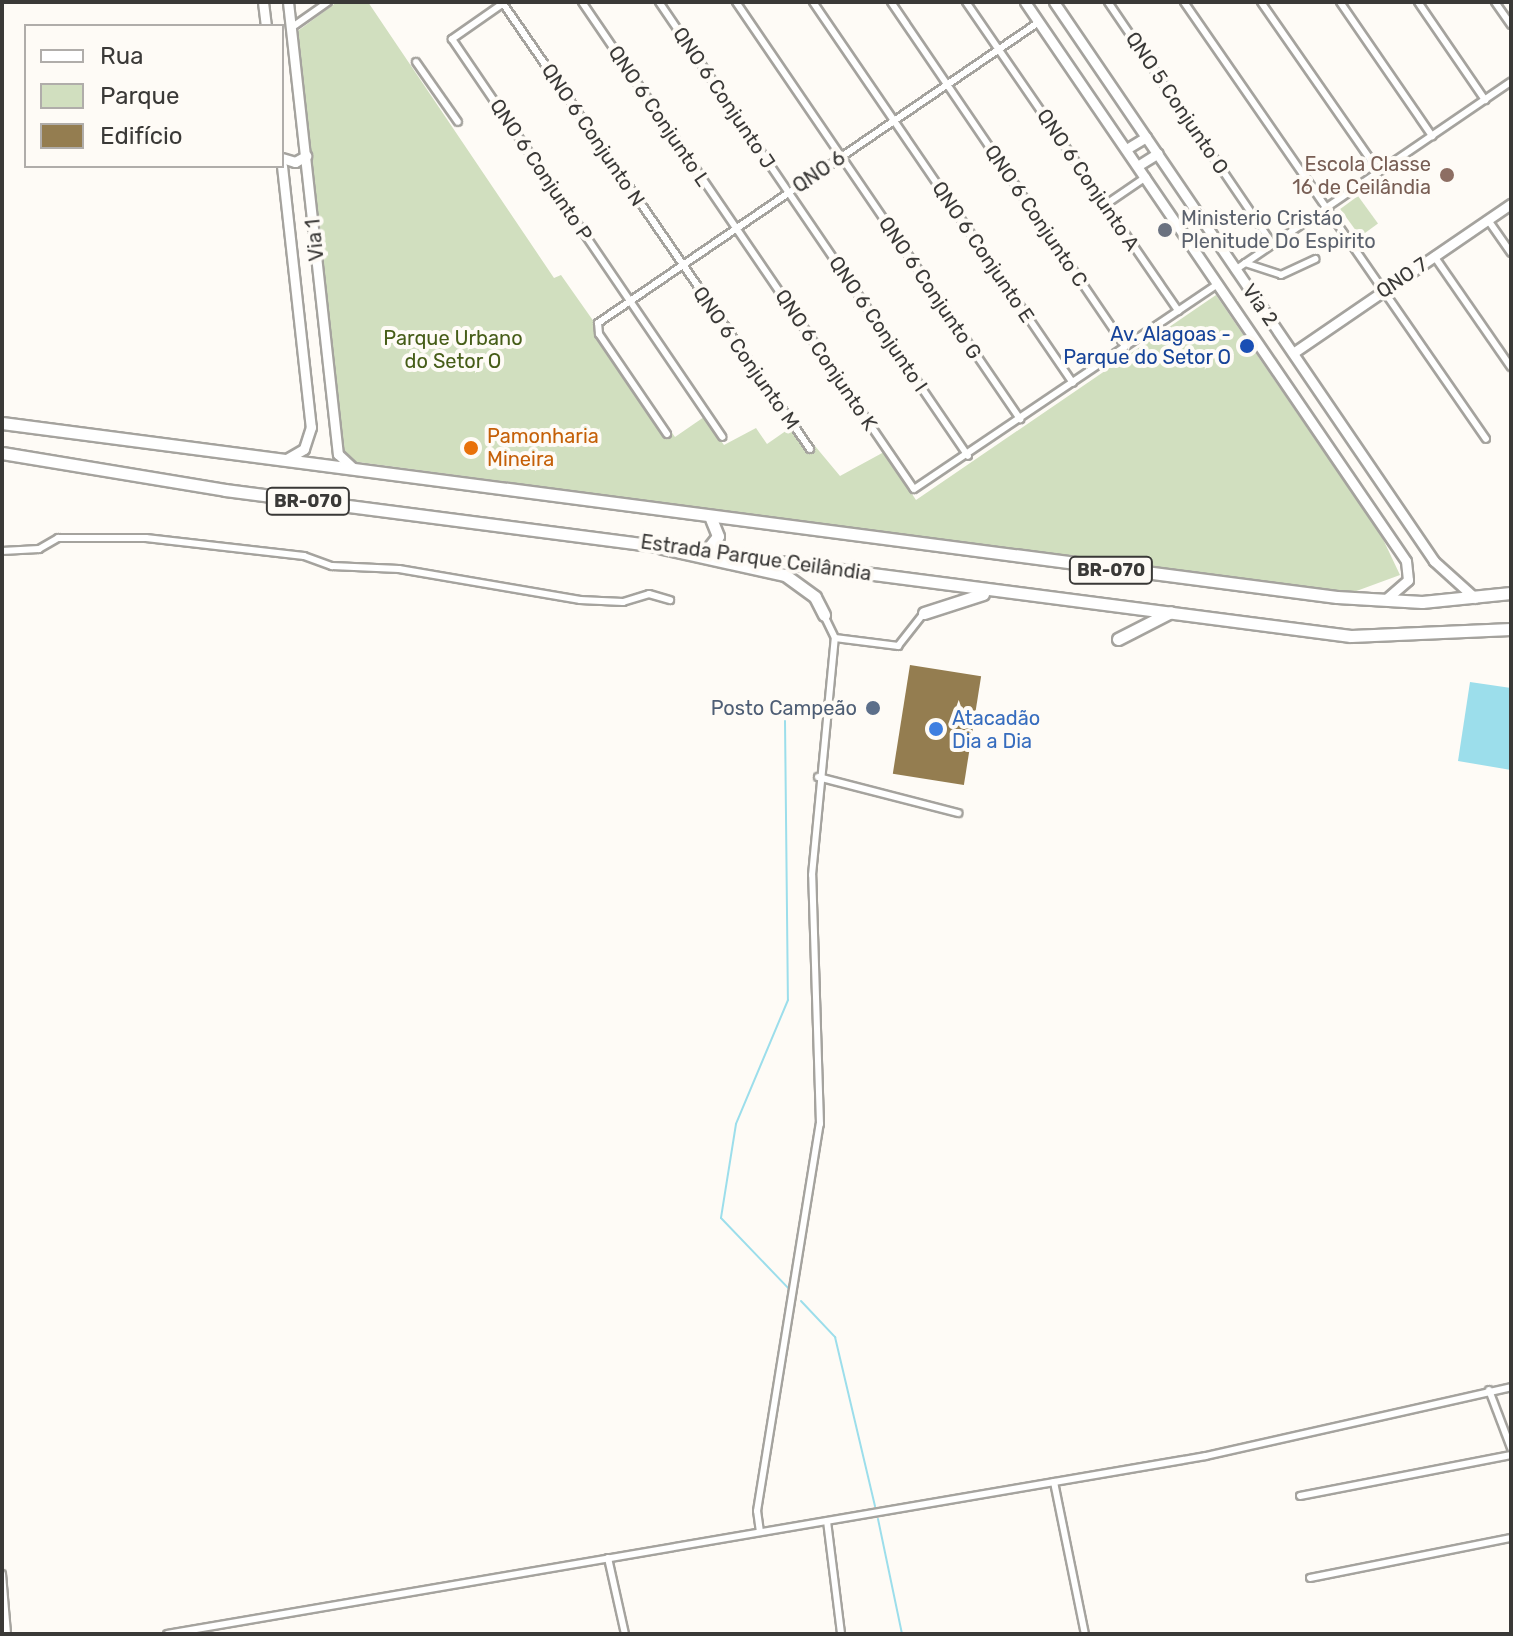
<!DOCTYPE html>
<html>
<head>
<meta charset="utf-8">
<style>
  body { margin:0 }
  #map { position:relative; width:1513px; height:1636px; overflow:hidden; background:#fefbf6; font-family:Rubik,sans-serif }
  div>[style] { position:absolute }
  .green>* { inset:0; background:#d1dfbf; transform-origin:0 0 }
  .water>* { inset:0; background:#9cdeeb }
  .stream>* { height:2px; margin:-1px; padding:0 1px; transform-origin:1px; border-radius:1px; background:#9cdeeb }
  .building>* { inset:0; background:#947d50; transform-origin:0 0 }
  .roads { filter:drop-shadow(2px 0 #a5a39e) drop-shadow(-2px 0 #a5a39e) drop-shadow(0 2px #a5a39e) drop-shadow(0 -2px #a5a39e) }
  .street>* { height:6px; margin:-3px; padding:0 3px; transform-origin:3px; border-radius:3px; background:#fff }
  .secondary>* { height:9px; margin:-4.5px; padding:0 4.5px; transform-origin:4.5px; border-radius:4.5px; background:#fff }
  .highway>* { height:11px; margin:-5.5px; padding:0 5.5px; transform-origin:5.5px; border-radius:5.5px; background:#fff }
  .dots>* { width:22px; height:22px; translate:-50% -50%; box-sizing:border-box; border:4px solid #fefbf6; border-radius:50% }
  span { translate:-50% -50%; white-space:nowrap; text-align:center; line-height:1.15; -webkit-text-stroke:8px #fefbf6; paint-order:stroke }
  .shield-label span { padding:2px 6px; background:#fefbf6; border:2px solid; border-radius:6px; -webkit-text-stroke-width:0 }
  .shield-label { font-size:18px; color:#3a3937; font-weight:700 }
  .street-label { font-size:20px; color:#3a3937 }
  .education-label { font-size:20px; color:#785e54 }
  .right { translate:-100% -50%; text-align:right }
  .worship-label { font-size:20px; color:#5b616d }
  .left { translate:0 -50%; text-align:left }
  .transit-label { font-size:20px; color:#164399 }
  .park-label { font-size:20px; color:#465d18 }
  .food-label { font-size:20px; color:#c56008 }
  .service-label { font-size:20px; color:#4e5e75 }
  .shop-label { font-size:20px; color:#366cbe }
  .frame { position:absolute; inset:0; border:4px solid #3a3937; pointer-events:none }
  .legend { position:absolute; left:24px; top:24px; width:260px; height:144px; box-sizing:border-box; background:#fefbf6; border:2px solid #b0adaa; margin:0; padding:10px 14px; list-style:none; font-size:24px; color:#3a3937 }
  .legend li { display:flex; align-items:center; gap:16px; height:40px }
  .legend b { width:40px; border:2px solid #b0adaa }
</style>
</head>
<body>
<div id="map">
  <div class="green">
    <div style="clip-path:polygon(337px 2px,368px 2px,554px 278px,561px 275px,675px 437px,704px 417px,724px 445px,756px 428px,767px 444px,790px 428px,807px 451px,815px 446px,840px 476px,884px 452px,916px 500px,1216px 295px,1382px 537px,1400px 575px,1351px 593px,1309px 589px,350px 461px,341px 446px,295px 33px)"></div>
    <div style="left:1358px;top:196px;width:34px;height:22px;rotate:54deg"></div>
  </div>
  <div class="water">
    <div style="clip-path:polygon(1470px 682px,1511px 688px,1511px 770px,1458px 761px)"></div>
  </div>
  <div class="stream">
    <div style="left:785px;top:721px;width:279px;rotate:89.4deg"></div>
    <div style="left:788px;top:1000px;width:134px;rotate:112.8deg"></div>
    <div style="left:736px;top:1124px;width:95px;rotate:99.1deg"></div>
    <div style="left:721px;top:1218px;width:100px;rotate:46.2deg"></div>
    <div style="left:801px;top:1301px;width:50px;rotate:46.6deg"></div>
    <div style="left:835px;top:1337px;width:174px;rotate:76.7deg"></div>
    <div style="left:878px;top:1519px;width:117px;rotate:78.2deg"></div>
  </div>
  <div class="building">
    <div style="left:910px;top:665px;width:72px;height:110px;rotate:9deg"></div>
  </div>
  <div class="roads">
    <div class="street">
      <div style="left:502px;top:2px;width:543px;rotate:55.43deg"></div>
      <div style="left:505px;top:2px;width:65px;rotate:145.1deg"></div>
      <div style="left:452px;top:39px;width:481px;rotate:55.8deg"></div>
      <div style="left:582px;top:2px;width:589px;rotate:55.72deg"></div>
      <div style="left:914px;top:489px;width:367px;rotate:-34deg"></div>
      <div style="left:659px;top:2px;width:549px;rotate:55.76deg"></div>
      <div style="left:736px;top:2px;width:505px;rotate:55.74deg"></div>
      <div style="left:813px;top:2px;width:461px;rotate:55.7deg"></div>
      <div style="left:891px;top:2px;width:416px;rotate:55.8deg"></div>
      <div style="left:966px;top:2px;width:375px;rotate:55.5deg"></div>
      <div style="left:1108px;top:2px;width:294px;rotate:55.8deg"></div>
      <div style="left:1184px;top:2px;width:531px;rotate:55.35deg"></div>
      <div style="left:1261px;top:2px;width:207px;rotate:55.2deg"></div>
      <div style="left:1340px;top:2px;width:163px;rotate:55.5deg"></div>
      <div style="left:1418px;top:2px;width:119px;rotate:55.6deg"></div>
      <div style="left:1495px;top:2px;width:28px;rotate:55deg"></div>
      <div style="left:291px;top:28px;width:45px;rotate:-35.1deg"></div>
      <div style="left:416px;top:62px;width:73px;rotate:55deg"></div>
      <div style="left:1105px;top:205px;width:50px;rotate:-34.3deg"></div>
      <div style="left:1488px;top:220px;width:40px;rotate:55.1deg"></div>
      <div style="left:1434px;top:256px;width:135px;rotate:55.3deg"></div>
      <div style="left:1245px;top:263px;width:38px;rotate:18deg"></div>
      <div style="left:1281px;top:275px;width:38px;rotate:-25deg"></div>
      <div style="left:1235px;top:270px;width:334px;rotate:-34.3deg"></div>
      <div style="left:667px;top:434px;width:121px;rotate:-124.2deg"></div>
      <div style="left:599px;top:334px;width:11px;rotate:-95deg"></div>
      <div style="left:598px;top:323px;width:534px;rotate:-34.32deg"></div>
      <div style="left:2px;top:551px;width:37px;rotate:-3deg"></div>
      <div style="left:39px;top:549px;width:22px;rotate:-30deg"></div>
      <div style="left:58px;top:538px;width:88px"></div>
      <div style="left:146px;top:538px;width:159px;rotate:6.5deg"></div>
      <div style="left:304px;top:556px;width:30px;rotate:20deg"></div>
      <div style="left:332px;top:566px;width:67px;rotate:2.6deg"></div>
      <div style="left:399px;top:569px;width:184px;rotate:9.7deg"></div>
      <div style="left:580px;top:600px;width:43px;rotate:2.7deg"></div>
      <div style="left:623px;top:602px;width:27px;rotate:-17deg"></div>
      <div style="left:649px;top:594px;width:22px;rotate:16deg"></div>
      <div style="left:835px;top:638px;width:64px;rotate:7.2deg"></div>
      <div style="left:898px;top:646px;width:42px;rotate:-51.8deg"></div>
      <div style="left:818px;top:777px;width:145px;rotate:14.4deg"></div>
      <div style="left:1489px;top:1390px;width:62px;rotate:69.2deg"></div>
      <div style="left:1054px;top:1482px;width:155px;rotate:78.5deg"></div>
      <div style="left:1300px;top:1496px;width:215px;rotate:-11deg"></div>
      <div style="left:827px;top:1521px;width:114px;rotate:82.9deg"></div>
      <div style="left:760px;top:1532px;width:21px;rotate:-98deg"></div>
      <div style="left:757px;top:1511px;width:392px;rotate:-80.8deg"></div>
      <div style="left:820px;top:1124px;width:249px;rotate:-91.8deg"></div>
      <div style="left:812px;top:875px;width:238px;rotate:-84.5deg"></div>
      <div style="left:835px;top:638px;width:25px;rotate:-116deg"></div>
      <div style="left:608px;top:1558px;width:78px;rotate:77.4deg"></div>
      <div style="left:2px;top:1574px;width:60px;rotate:85.2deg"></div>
      <div style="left:1310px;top:1578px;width:205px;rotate:-11.3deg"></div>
      <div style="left:167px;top:1634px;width:1054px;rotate:-9.72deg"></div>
      <div style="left:1206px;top:1456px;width:313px;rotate:-12.7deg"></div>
    </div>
    <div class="secondary">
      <div style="left:263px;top:2px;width:24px;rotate:83deg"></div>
      <div style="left:288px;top:2px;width:455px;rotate:83.7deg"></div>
      <div style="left:338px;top:454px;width:22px;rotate:43deg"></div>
      <div style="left:1025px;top:2px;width:676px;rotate:55.72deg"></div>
      <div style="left:1406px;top:561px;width:19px;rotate:84deg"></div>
      <div style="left:1408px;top:580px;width:30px;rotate:139deg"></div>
      <div style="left:1054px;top:2px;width:676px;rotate:55.79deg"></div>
      <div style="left:1434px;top:561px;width:55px;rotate:42.1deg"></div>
      <div style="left:1128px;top:148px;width:21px;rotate:-31deg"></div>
      <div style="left:282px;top:158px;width:14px;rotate:17deg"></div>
      <div style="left:295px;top:162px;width:13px;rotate:-29deg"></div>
      <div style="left:1139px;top:165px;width:22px;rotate:-32deg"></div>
      <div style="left:282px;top:166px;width:263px;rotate:83.7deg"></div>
      <div style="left:311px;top:427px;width:23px;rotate:108deg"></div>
      <div style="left:304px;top:449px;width:22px;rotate:150deg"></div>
      <div style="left:1293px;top:353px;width:264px;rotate:-34.4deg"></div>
    </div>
    <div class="highway">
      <div style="left:2px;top:423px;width:1346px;rotate:7.43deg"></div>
      <div style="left:1337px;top:597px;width:85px;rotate:3.4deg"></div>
      <div style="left:1422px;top:602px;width:89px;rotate:-5.8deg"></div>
      <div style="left:2px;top:453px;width:226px;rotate:9.4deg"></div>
      <div style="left:225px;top:490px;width:1135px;rotate:7.39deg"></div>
      <div style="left:1351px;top:636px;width:160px;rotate:-2.5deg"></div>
      <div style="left:662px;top:548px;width:126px;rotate:12.4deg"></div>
      <div style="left:785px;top:575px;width:37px;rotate:36deg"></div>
      <div style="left:815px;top:597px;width:20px;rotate:63deg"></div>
      <div style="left:708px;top:549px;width:16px;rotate:-52deg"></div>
      <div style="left:718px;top:536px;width:18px;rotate:-112deg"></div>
      <div style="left:924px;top:613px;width:62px;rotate:-17.9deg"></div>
      <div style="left:1118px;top:639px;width:59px;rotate:-27deg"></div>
    </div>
  </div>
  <div class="dots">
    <div style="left:1447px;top:175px;background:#8d6e63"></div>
    <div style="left:1165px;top:230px;background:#6b7280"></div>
    <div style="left:1247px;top:346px;background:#1a4fb4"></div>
    <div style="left:471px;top:448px;background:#e8710a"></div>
    <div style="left:873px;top:708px;background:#5c6f8a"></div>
    <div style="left:936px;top:729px;background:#3f7fe0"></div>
  </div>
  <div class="shield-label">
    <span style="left:308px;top:501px">BR-070</span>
    <span style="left:1111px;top:570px">BR-070</span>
  </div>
  <div class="street-label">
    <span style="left:724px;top:98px;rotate:56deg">QNO 6 Conjunto J</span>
    <span style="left:1177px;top:103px;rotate:56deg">QNO 5 Conjunto O</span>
    <span style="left:659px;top:116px;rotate:56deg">QNO 6 Conjunto L</span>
    <span style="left:593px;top:135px;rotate:56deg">QNO 6 Conjunto N</span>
    <span style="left:541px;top:170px;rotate:56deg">QNO 6 Conjunto P</span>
    <span style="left:819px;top:172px;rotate:-34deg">QNO 6</span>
    <span style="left:1088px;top:180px;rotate:56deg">QNO 6 Conjunto A</span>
    <span style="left:1036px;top:216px;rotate:56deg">QNO 6 Conjunto C</span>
    <span style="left:315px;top:240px;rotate:-96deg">Via 1</span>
    <span style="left:983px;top:252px;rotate:56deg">QNO 6 Conjunto E</span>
    <span style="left:1402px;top:278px;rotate:-34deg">QNO 7</span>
    <span style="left:930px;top:288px;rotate:56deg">QNO 6 Conjunto G</span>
    <span style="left:1260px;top:305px;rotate:55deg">Via 2</span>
    <span style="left:878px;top:324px;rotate:56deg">QNO 6 Conjunto I</span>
    <span style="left:746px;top:358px;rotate:55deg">QNO 6 Conjunto M</span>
    <span style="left:826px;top:360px;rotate:56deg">QNO 6 Conjunto K</span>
    <span style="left:756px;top:558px;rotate:8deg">Estrada Parque Ceilândia</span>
  </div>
  <div class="education-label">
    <span class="right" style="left:1431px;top:176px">Escola Classe<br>16 de Ceilândia</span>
  </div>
  <div class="worship-label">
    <span class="left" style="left:1181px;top:230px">Ministerio Cristáo<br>Plenitude Do Espirito</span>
  </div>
  <div class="transit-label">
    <span class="right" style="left:1231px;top:346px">Av. Alagoas -<br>Parque do Setor O</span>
  </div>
  <div class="park-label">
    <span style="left:453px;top:350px">Parque Urbano<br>do Setor O</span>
  </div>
  <div class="food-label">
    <span class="left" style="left:487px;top:448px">Pamonharia<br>Mineira</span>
  </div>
  <div class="service-label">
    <span class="right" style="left:857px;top:708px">Posto Campeão</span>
  </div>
  <div class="shop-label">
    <span class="left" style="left:952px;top:730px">Atacadão<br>Dia a Dia</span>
  </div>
  <div class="frame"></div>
  <ul class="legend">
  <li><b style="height:10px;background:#fff"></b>Rua</li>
  <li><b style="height:22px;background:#d1dfbf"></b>Parque</li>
  <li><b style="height:22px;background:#947d50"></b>Edifício</li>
  </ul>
</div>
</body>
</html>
